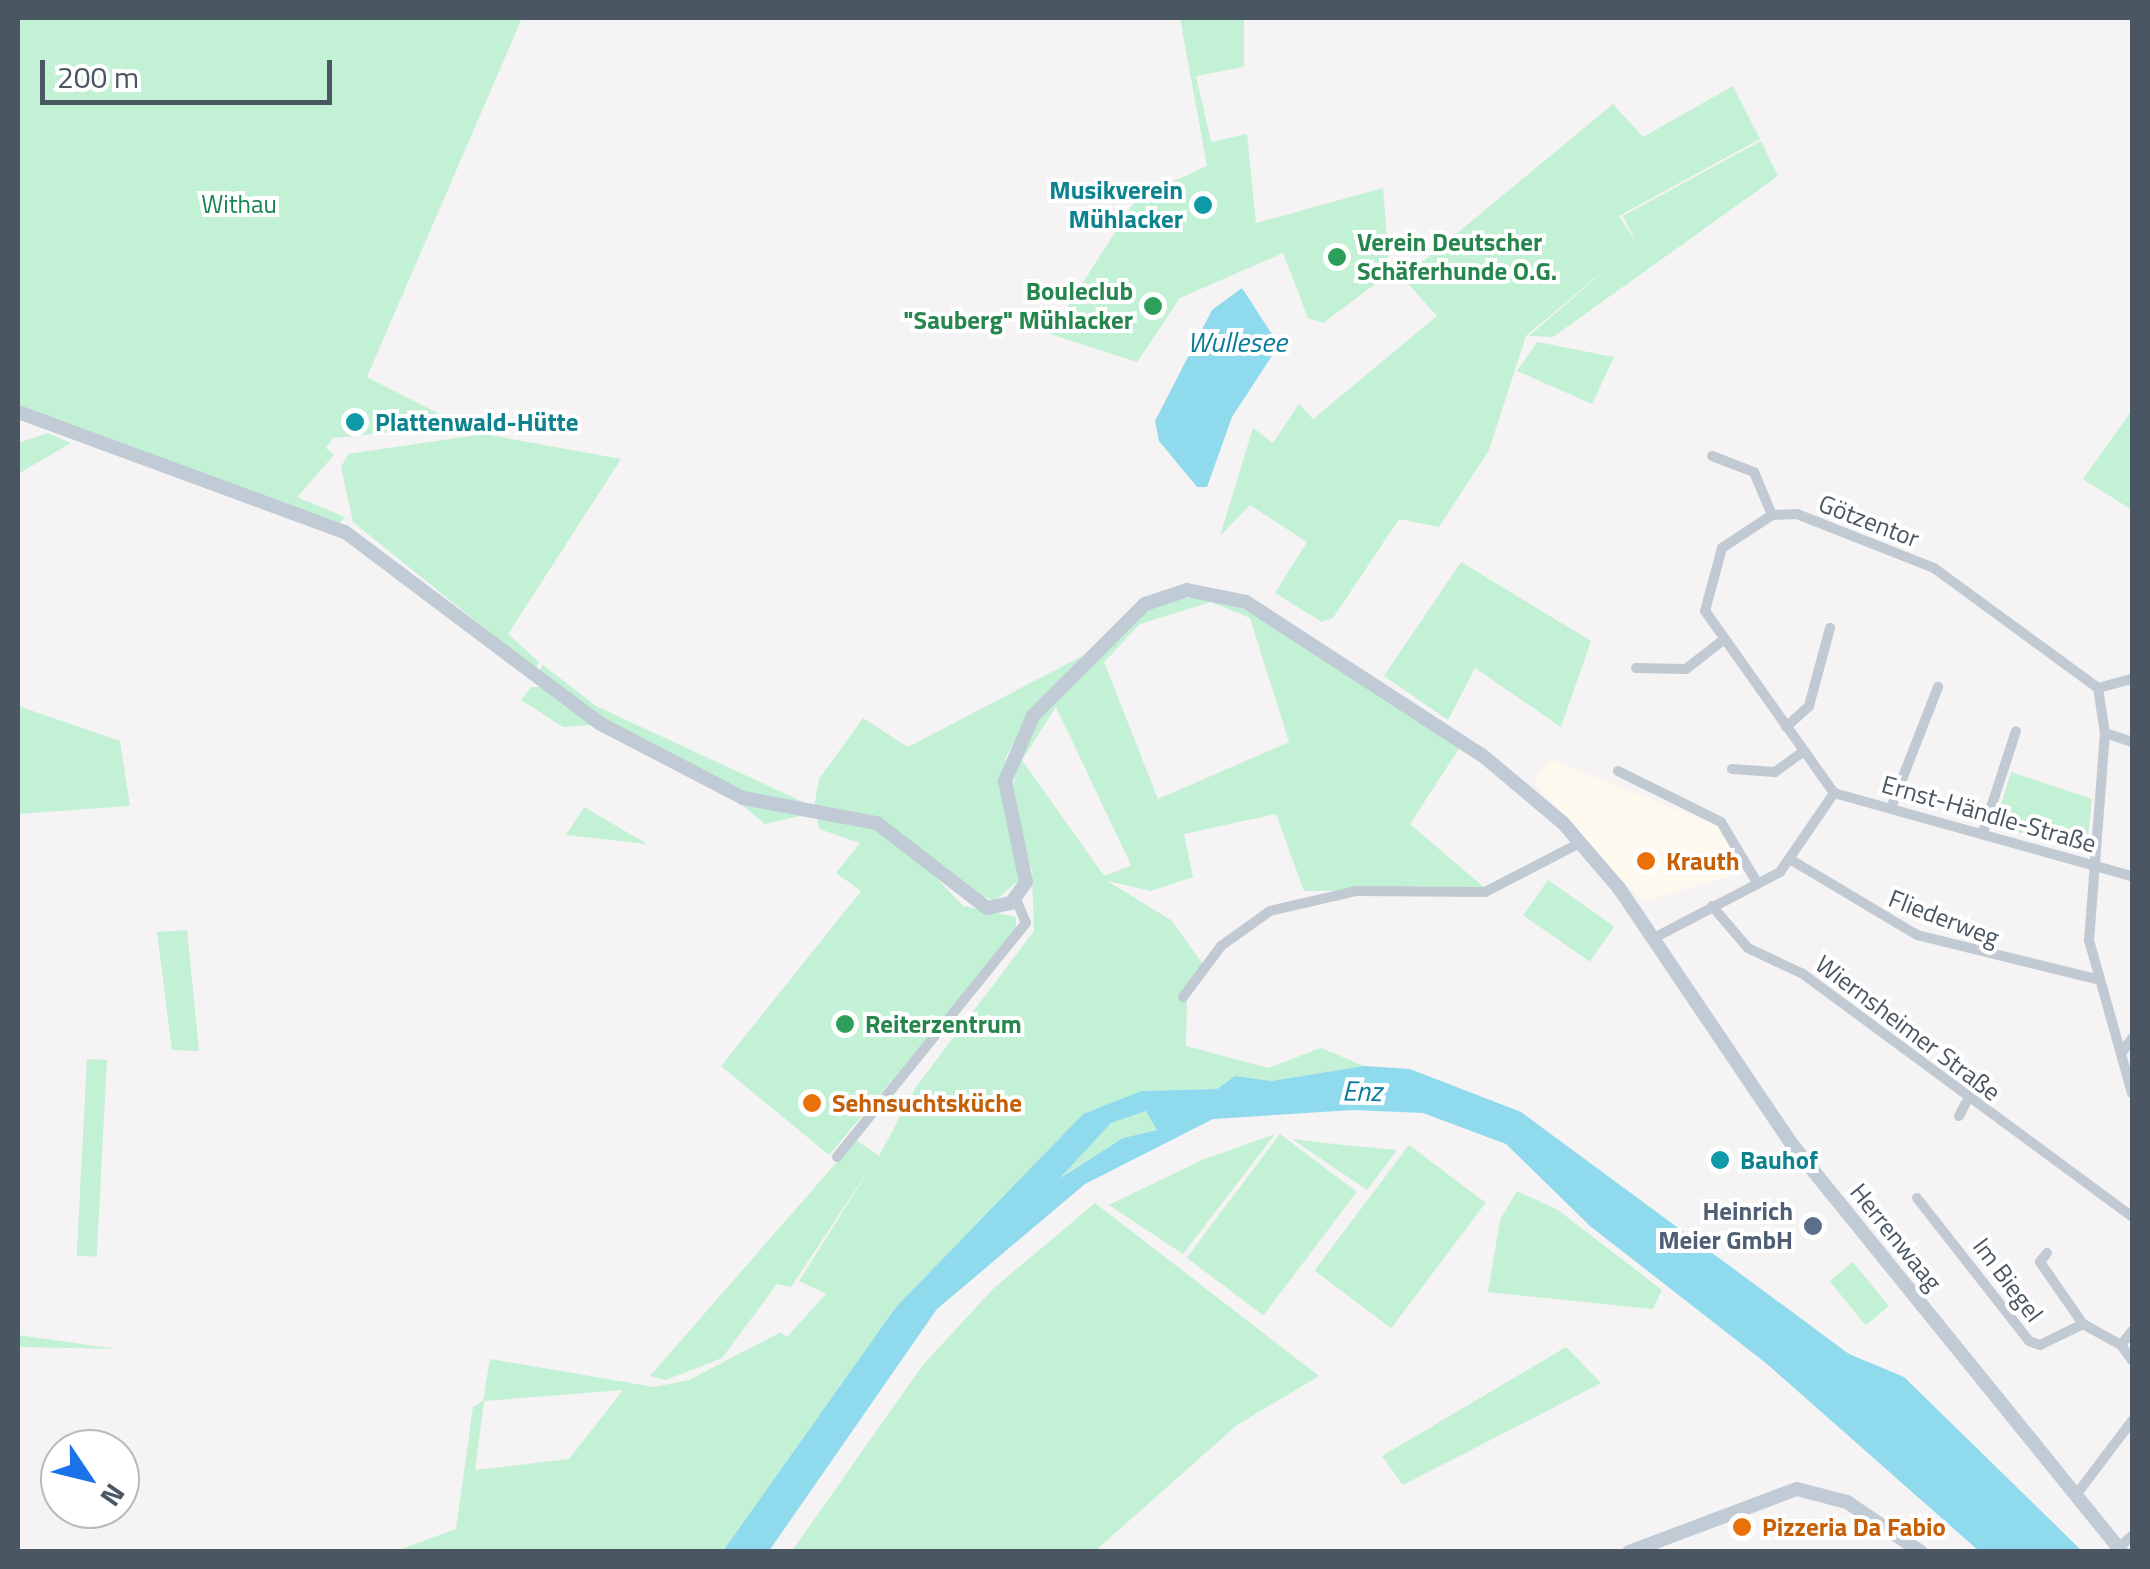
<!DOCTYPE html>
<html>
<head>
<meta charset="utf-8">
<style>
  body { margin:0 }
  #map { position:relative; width:2150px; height:1569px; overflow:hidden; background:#f5f3f3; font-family:"Titillium Web",sans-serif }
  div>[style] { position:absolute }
  .commercial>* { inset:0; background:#fdf9ef }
  .green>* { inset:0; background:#c3f1d5; transform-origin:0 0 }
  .water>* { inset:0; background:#90daee }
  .street>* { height:10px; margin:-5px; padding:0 5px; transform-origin:5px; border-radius:5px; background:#c1cad2 }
  .secondary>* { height:14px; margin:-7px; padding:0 7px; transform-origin:7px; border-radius:7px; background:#c1cbd6 }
  .dots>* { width:28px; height:28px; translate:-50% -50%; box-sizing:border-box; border:5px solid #fff; border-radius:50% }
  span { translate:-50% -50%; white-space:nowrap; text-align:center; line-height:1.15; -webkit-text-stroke:8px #fff; paint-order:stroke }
  .culture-label { font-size:25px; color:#0d838f; font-weight:700 }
  .right { translate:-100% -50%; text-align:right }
  .left { translate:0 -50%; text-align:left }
  .park-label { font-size:25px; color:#17864f }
  .leisure-label { font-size:25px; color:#27864d; font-weight:700 }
  .street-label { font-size:25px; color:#4a5661 }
  .food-label { font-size:25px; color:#c56008; font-weight:700 }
  .service-label { font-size:25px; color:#4e5e75; font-weight:700 }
  .water-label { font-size:28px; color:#0c7c9b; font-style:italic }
  .frame { position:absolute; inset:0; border:20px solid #4a5661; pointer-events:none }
  .north { position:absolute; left:40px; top:1429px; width:100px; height:100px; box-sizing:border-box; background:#fff; border:2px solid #b7bbc0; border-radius:50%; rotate:125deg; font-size:28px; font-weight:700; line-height:40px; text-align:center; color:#4a5661 }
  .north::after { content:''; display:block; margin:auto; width:35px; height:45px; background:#1a73e8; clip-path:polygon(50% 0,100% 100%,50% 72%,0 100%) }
  .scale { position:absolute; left:40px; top:60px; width:292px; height:45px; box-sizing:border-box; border:5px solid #4a5661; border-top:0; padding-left:12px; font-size:30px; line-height:35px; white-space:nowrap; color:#4a5661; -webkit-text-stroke:8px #fff; paint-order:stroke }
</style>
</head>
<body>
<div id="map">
  <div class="commercial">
    <div style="clip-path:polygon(1550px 759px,1718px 826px,1743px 873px,1642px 902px,1534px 783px)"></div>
  </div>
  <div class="green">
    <div style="clip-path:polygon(18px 18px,522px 18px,367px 377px,461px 425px,333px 438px,326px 448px,334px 455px,297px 497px,345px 517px,339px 524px,18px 406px)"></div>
    <div style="clip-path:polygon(1180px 18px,1244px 18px,1244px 67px,1196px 76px,1211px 142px,1247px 134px,1256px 223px,1383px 188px,1389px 262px,1386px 276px,1323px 323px,1308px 318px,1283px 253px,1180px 298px,1137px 362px,1050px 334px,1137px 198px,1207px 166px)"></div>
    <div style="clip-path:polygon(1733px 86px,1760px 139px,1619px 216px,1637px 244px,1623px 216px,1761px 141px,1778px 176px,1553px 337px,1529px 336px,1633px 246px,1526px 336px,1489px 450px,1439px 527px,1399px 519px,1333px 618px,1322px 622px,1275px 593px,1307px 542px,1250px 505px,1220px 536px,1253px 428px,1273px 443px,1299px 404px,1313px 419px,1437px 316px,1403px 278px,1613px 104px,1643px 137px)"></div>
    <div style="clip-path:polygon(1537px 342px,1614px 357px,1592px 404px,1517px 371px)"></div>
    <div style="clip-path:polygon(2132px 410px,2132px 510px,2083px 479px)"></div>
    <div style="clip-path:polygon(48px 433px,71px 443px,18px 474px,18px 443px)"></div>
    <div style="clip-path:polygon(484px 434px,621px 459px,508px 634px,539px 662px,535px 669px,353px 522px,341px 467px,348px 454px)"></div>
    <div style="clip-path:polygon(1461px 562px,1591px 641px,1561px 727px,1475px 668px,1448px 720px,1384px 676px)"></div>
    <div style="clip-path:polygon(evenodd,1209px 596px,1262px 616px,1460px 747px,1410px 824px,1486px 889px,1304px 891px,1276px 814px,1184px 834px,1193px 877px,1151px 891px,1107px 881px,1171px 920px,1205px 967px,1187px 994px,1186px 1046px,1268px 1068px,1321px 1048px,1364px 1066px,1271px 1081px,1235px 1076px,1217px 1089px,1141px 1091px,1083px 1114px,896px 1307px,723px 1551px,393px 1552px,456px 1529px,473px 1407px,483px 1401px,490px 1359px,654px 1387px,689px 1380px,781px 1332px,787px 1337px,826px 1294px,799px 1281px,876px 1159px,791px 1287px,777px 1284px,722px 1358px,666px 1380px,650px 1376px,856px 1140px,879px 1156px,916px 1087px,1034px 931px,1032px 871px,1010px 799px,1025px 735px,1129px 621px,1165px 600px,1209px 596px,1211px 602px,1250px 618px,1289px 742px,1158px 799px,1104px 662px,1140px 624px,1211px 602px,1209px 596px,1056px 707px,1131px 865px,1130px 866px,1104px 876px,1022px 760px,1056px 707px,1209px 596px,623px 1390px,569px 1459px,475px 1470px,484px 1401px,623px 1390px)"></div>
    <div style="clip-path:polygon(1084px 655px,1030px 713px,1006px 757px,1002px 799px,1020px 879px,995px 901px,958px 886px,882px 821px,755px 798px,611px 725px,538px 672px,543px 665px,596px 706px,814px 807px,819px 779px,863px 718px,908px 747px)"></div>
    <div style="clip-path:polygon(531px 687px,542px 687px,595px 725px,563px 727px,521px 700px)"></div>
    <div style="clip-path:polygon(18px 706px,120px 741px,130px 806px,18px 814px)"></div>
    <div style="clip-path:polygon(2011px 772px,2092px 799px,2087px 845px,2074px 851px,1995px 824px)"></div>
    <div style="clip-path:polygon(735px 799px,760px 808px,804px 815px,765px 824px)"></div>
    <div style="clip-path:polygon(584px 807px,647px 844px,566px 835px)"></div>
    <div style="clip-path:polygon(817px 817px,870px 825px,915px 855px,963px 906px,1016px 917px,1016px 933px,829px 1155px,721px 1066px,861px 891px,836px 873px,860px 843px,819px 829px)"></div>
    <div style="left:1548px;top:880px;width:81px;height:43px;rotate:35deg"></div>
    <div style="clip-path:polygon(187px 930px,199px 1051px,172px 1050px,157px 932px)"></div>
    <div style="left:87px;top:1059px;width:20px;height:197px;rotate:3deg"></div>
    <div style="clip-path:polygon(1146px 1111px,1158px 1118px,1156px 1130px,1123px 1138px,1059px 1178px,1111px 1123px)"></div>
    <div style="clip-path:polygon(1275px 1134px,1183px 1254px,1109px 1205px,1202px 1160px)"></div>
    <div style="left:1280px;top:1134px;width:96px;height:155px;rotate:37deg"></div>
    <div style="clip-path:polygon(1292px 1139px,1343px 1145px,1397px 1150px,1367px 1190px)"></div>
    <div style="left:1409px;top:1145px;width:96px;height:157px;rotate:37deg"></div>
    <div style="clip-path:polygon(1517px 1191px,1558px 1210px,1662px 1290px,1653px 1309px,1488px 1292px,1500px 1220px)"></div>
    <div style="clip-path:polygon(1095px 1203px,1319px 1376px,1237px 1425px,1095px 1551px,792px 1551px,922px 1366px,993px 1289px)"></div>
    <div style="left:1853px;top:1262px;width:57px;height:30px;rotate:51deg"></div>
    <div style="clip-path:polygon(18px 1335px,117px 1349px,18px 1347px)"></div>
    <div style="clip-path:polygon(1566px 1347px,1601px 1383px,1403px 1485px,1382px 1456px)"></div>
  </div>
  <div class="water">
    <div style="clip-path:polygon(1242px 288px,1279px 345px,1232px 417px,1207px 487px,1197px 487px,1159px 441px,1155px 421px,1212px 310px)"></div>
    <div style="clip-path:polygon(evenodd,1364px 1066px,1410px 1069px,1521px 1112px,1849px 1354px,1904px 1377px,2082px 1551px,1979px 1551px,1767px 1364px,1590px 1226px,1506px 1144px,1423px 1113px,1353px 1110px,1213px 1119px,1085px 1184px,937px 1309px,769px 1551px,723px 1551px,896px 1307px,1083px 1114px,1141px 1091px,1217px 1089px,1235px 1076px,1271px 1081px,1364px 1066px,1146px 1111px,1157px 1130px,1123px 1138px,1060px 1178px,1111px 1123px,1146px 1111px)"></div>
  </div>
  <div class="street">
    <div style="left:1712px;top:456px;width:45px;rotate:20.9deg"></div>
    <div style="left:1754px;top:472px;width:47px;rotate:67.3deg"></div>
    <div style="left:1636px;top:668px;width:50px;rotate:1.1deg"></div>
    <div style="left:1686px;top:669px;width:46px;rotate:-37.9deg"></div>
    <div style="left:2098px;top:688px;width:35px;rotate:-15deg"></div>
    <div style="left:1786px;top:727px;width:31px;rotate:-42deg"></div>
    <div style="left:1809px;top:706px;width:81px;rotate:-74.9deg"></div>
    <div style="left:2105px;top:733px;width:28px;rotate:18deg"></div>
    <div style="left:1732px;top:769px;width:43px;rotate:4deg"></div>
    <div style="left:1775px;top:772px;width:36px;rotate:-36deg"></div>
    <div style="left:1618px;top:771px;width:115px;rotate:26.3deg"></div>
    <div style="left:1721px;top:822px;width:72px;rotate:59.2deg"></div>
    <div style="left:1834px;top:793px;width:223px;rotate:-125.3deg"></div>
    <div style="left:1705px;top:611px;width:65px;rotate:-74.9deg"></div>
    <div style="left:1722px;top:548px;width:60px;rotate:-33.4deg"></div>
    <div style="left:1772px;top:515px;width:25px;rotate:-2deg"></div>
    <div style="left:1797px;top:514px;width:147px;rotate:21.5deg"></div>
    <div style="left:1934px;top:568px;width:203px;rotate:36.2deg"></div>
    <div style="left:2098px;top:688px;width:46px;rotate:81.2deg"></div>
    <div style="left:2105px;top:733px;width:208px;rotate:94.4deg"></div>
    <div style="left:2089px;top:940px;width:159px;rotate:74.3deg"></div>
    <div style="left:1834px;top:793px;width:309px;rotate:15.6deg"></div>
    <div style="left:1892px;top:805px;width:127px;rotate:-68.7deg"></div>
    <div style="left:1983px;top:832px;width:106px;rotate:-71.9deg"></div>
    <div style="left:1793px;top:861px;width:144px;rotate:30.8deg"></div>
    <div style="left:1917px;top:935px;width:184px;rotate:13.8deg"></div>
    <div style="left:1712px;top:906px;width:55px;rotate:49.4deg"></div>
    <div style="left:1748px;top:948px;width:61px;rotate:25.3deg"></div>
    <div style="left:1803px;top:974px;width:409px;rotate:36.4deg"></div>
    <div style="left:1654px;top:938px;width:142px;rotate:-27.6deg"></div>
    <div style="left:1780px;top:872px;width:96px;rotate:-55.6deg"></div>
    <div style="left:1183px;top:997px;width:64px;rotate:-53.3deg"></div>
    <div style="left:1221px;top:946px;width:60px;rotate:-35.5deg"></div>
    <div style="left:1270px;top:911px;width:88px;rotate:-13.1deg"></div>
    <div style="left:1356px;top:891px;width:129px;rotate:0.4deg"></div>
    <div style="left:1485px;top:892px;width:107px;rotate:-27.3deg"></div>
    <div style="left:2121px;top:1054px;width:19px;rotate:-55deg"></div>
    <div style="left:1959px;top:1116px;width:17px;rotate:-62deg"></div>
    <div style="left:837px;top:1157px;width:301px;rotate:-51.1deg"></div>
    <div style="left:1026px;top:923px;width:26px;rotate:-113deg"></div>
    <div style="left:1917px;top:1198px;width:182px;rotate:51.9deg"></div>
    <div style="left:2029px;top:1341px;width:12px;rotate:20deg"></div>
    <div style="left:2040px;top:1345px;width:48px;rotate:-26deg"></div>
    <div style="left:2083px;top:1324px;width:43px;rotate:28.9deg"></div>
    <div style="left:2047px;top:1253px;width:11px;rotate:128deg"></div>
    <div style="left:2040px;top:1262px;width:75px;rotate:55.3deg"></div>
    <div style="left:2132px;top:1331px;width:18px;rotate:128deg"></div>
    <div style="left:2121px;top:1345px;width:19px;rotate:54deg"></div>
    <div style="left:2076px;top:1495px;width:93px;rotate:-52.9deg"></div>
    <div style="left:2118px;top:1548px;width:18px;rotate:-41deg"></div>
  </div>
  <div class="secondary">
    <div style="left:18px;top:412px;width:348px;rotate:20.2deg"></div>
    <div style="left:345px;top:532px;width:320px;rotate:36.9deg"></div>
    <div style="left:601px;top:724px;width:160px;rotate:27.5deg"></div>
    <div style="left:743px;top:798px;width:136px;rotate:10.6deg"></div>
    <div style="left:877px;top:823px;width:139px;rotate:37.7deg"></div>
    <div style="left:987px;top:908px;width:25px;rotate:-12deg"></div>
    <div style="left:1011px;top:903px;width:26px;rotate:-54deg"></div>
    <div style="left:1026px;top:882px;width:103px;rotate:-101.7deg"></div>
    <div style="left:1005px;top:781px;width:71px;rotate:-66.7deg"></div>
    <div style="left:1033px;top:716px;width:158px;rotate:-45deg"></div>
    <div style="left:1145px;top:604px;width:44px;rotate:-18.4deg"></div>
    <div style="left:1187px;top:590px;width:60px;rotate:11.5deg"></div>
    <div style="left:1246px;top:602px;width:281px;rotate:33deg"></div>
    <div style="left:1482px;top:755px;width:106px;rotate:40deg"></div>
    <div style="left:1563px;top:823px;width:86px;rotate:49.3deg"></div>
    <div style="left:1619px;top:888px;width:313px;rotate:56deg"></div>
    <div style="left:1794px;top:1147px;width:521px;rotate:51deg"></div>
    <div style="left:1629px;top:1552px;width:179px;rotate:-20.6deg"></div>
    <div style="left:1797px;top:1489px;width:52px;rotate:14.6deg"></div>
    <div style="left:1847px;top:1502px;width:89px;rotate:34deg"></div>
  </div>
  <div class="dots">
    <div style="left:1203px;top:205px;background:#0f9aa8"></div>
    <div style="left:1337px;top:257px;background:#2e9e5b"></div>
    <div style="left:1153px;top:306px;background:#2e9e5b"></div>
    <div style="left:355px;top:422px;background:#0f9aa8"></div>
    <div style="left:1646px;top:861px;background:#e8710a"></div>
    <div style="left:845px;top:1024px;background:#2e9e5b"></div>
    <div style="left:812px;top:1103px;background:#e8710a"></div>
    <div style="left:1720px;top:1160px;background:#0f9aa8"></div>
    <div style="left:1813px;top:1226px;background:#5c6f8a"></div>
    <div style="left:1742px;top:1527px;background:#e8710a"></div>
  </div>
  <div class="culture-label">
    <span class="right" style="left:1183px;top:205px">Musikverein<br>Mühlacker</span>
    <span class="left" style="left:375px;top:422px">Plattenwald-Hütte</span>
    <span class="left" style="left:1740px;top:1160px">Bauhof</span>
  </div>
  <div class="park-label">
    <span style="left:239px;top:204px">Withau</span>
  </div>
  <div class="leisure-label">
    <span class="left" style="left:1357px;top:257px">Verein Deutscher<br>Schäferhunde O.G.</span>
    <span class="right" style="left:1133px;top:306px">Bouleclub<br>"Sauberg" Mühlacker</span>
    <span class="left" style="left:865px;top:1024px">Reiterzentrum</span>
  </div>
  <div class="street-label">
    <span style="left:1869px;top:521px;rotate:21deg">Götzentor</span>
    <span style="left:1989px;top:814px;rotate:16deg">Ernst-Händle-Straße</span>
    <span style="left:1944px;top:918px;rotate:21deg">Fliederweg</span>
    <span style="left:1908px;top:1028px;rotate:37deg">Wiernsheimer Straße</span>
    <span style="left:1896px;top:1237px;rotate:51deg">Herrenwaag</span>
    <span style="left:2008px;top:1280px;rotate:53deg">Im Biegel</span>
  </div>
  <div class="food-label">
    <span class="left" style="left:1666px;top:861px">Krauth</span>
    <span class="left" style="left:832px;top:1103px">Sehnsuchtsküche</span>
    <span class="left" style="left:1762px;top:1527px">Pizzeria Da Fabio</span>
  </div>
  <div class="service-label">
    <span class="right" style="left:1793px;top:1226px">Heinrich<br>Meier GmbH</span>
  </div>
  <div class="water-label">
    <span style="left:1237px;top:342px">Wullesee</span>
    <span style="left:1362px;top:1091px;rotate:1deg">Enz</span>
  </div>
  <div class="frame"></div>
  <div class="north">N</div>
  <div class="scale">200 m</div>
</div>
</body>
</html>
